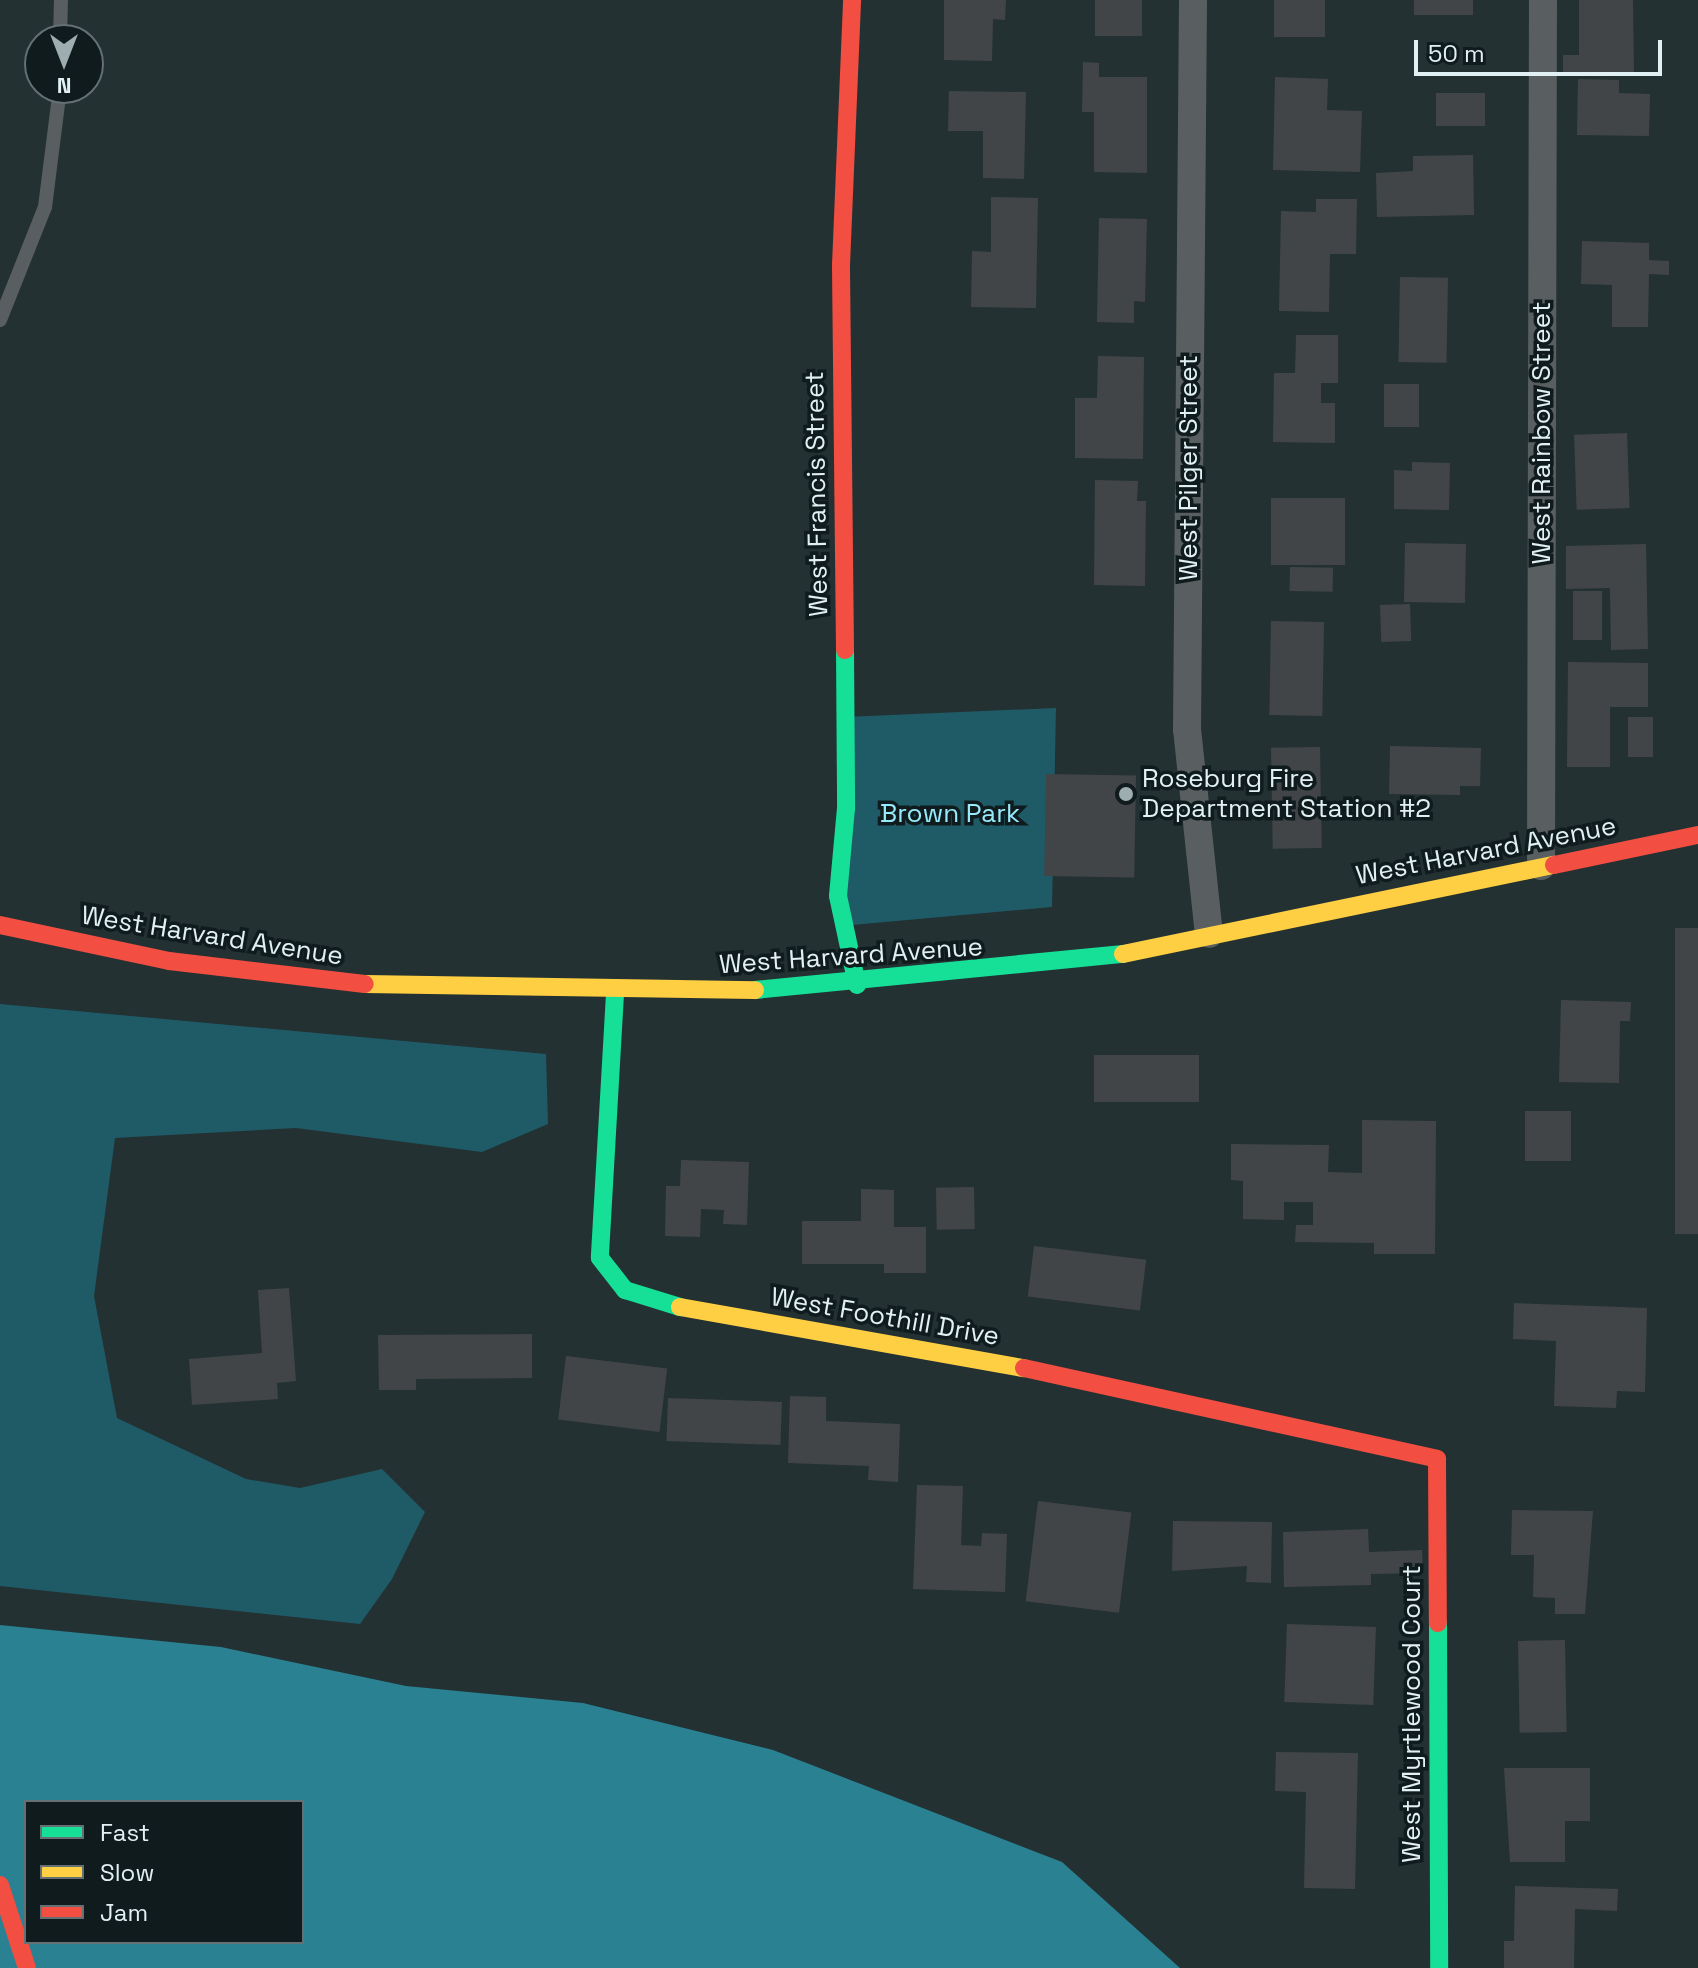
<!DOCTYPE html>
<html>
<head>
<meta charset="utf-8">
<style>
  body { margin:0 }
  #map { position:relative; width:1698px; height:1968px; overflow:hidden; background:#233133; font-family:"Space Grotesk",sans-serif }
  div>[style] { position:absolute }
  .green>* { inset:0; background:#1f5b67 }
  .water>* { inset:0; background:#298191 }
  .building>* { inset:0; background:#424547; transform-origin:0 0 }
  .lane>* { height:14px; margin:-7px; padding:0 7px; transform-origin:7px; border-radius:7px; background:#595f60 }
  .street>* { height:28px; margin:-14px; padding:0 14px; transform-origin:14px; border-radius:14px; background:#595f60 }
  .fast>* { height:18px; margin:-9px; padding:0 9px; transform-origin:9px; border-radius:9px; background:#16e098 }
  .slow>* { height:18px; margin:-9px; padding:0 9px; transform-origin:9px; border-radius:9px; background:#ffcf43 }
  .jam>* { height:18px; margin:-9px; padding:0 9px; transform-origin:9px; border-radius:9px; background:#f24e42 }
  .dots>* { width:22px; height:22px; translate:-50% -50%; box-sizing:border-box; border:4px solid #101b1d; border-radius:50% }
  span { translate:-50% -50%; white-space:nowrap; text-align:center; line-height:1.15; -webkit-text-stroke:7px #101b1d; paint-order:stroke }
  .street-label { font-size:26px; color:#e1f0f3 }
  .poi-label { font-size:26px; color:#e1f0f3 }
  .left { translate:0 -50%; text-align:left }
  .park-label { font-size:26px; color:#96eafb }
  .legend { position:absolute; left:24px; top:1800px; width:280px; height:144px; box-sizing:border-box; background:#101b1d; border:2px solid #647073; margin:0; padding:10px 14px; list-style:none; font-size:24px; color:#e1f0f3 }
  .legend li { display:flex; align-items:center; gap:16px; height:40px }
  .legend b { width:40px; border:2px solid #647073 }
  .north { position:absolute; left:24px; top:24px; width:80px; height:80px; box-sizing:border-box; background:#101b1d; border:2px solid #647073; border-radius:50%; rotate:180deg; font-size:22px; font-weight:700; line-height:32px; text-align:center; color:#e1f0f3 }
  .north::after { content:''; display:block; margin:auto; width:28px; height:36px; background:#9eadb0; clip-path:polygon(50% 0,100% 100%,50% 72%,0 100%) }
  .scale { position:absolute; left:1414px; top:40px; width:248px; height:36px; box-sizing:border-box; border:4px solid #e1f0f3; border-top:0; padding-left:10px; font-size:24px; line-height:28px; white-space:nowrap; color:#e1f0f3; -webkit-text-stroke:6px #101b1d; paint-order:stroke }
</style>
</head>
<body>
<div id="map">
  <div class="green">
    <div style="clip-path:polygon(1056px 708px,1052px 907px,841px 926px,845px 717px)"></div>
    <div style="clip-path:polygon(0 1004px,546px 1054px,548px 1124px,482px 1152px,296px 1128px,115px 1138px,94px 1296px,117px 1418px,246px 1479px,300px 1488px,382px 1469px,425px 1512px,392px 1579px,360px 1624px,0 1586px)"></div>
  </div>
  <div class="water">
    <div style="clip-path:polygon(evenodd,0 1625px,221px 1647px,406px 1686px,583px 1703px,773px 1750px,1062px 1862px,1180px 1968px,0 1968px,0 1625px,26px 1802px,302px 1802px,302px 1942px,26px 1942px,26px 1802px)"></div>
  </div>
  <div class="building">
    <div style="clip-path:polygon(944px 0,1006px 0,1005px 20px,993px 19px,992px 61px,944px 60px)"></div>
    <div style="left:1095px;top:0;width:47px;height:36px"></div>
    <div style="left:1274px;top:0;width:51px;height:37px"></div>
    <div style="left:1414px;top:0;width:59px;height:15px"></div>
    <div style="clip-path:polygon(1579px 0,1633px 0,1634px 74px,1563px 75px,1563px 55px,1579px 55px)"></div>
    <div style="clip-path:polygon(1083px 62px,1099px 63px,1099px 77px,1147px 77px,1147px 173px,1094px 172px,1094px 112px,1082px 112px)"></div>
    <div style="clip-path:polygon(1275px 77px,1328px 79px,1327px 110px,1362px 111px,1360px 172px,1273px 170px)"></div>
    <div style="clip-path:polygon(1578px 79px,1619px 80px,1619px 93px,1650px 94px,1649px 136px,1577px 135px)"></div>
    <div style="clip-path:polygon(949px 91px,1026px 92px,1024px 179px,983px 178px,983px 131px,948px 131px)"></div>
    <div style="left:1485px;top:93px;width:33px;height:49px;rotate:90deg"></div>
    <div style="clip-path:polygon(1473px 155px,1474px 215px,1377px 217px,1376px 173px,1413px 171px,1413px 156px)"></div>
    <div style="clip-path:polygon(991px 197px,1038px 198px,1036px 308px,971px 307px,972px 251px,991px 252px)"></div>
    <div style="clip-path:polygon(1316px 199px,1357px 199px,1356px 254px,1330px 254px,1329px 312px,1279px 311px,1281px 211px,1316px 212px)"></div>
    <div style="clip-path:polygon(1099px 218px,1147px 219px,1145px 302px,1134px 301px,1134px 323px,1097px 322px)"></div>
    <div style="clip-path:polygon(1582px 241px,1649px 243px,1649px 260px,1669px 261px,1669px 275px,1649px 274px,1648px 327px,1612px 327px,1612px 285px,1581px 284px)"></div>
    <div style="left:1400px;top:277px;width:48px;height:85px;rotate:1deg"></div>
    <div style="clip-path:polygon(1296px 335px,1338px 335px,1338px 383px,1321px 383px,1321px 403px,1335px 403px,1335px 443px,1273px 442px,1274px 373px,1295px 373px)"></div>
    <div style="clip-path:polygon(1098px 356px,1144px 357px,1143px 459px,1075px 458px,1075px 398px,1097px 398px)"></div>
    <div style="left:1384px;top:384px;width:35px;height:43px"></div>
    <div style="left:1627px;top:433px;width:75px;height:53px;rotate:88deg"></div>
    <div style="clip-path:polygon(1412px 462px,1450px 463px,1449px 510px,1394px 509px,1394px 470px,1412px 471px)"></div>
    <div style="clip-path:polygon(1095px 480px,1138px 481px,1137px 501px,1146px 501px,1145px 586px,1094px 585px)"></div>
    <div style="left:1271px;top:498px;width:74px;height:67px"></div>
    <div style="left:1405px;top:543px;width:61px;height:59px;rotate:1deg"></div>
    <div style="clip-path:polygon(1646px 544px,1648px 649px,1611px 650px,1610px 588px,1566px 589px,1566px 546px)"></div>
    <div style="left:1290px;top:567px;width:43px;height:24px;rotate:1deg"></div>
    <div style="left:1573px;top:591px;width:29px;height:49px"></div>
    <div style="left:1410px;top:604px;width:37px;height:30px;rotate:88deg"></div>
    <div style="left:1271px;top:621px;width:53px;height:94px;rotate:1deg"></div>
    <div style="clip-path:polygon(1568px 662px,1648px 663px,1648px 707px,1610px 707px,1610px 767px,1567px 767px)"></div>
    <div style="left:1628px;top:717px;width:25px;height:40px"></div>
    <div style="clip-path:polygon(1390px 746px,1481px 748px,1480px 786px,1460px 786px,1460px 795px,1389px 794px)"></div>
    <div style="left:1320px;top:747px;width:101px;height:49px;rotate:89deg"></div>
    <div style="left:1046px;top:774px;width:90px;height:102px;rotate:1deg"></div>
    <div style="left:1675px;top:928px;width:23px;height:306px"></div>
    <div style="clip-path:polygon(1561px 1000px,1631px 1002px,1630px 1021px,1620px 1021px,1619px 1083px,1559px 1082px)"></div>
    <div style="left:1199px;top:1055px;width:47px;height:105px;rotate:90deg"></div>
    <div style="left:1525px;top:1111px;width:46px;height:50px"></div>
    <div style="clip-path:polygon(1362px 1120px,1436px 1121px,1435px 1254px,1374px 1254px,1374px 1243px,1295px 1242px,1296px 1225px,1313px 1225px,1313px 1202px,1284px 1202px,1284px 1220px,1243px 1219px,1243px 1181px,1231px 1180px,1231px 1144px,1329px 1145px,1328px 1172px,1362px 1173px)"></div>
    <div style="clip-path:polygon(681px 1160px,749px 1162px,747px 1225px,723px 1224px,724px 1210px,701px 1209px,700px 1237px,665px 1236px,666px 1186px,680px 1186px)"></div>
    <div style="left:974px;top:1187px;width:42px;height:38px;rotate:89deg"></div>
    <div style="clip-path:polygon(861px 1189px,894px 1190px,894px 1227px,926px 1227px,926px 1273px,884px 1273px,884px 1264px,802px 1264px,802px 1221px,861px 1221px)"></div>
    <div style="left:1034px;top:1246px;width:113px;height:51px;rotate:7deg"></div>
    <div style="clip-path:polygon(289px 1288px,296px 1381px,277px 1383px,278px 1399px,192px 1405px,189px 1359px,262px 1353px,258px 1290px)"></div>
    <div style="clip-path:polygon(1514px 1303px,1647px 1308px,1645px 1392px,1617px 1391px,1616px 1408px,1554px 1406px,1556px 1341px,1513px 1339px)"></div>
    <div style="clip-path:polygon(532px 1334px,532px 1378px,416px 1379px,416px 1390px,379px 1390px,378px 1335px)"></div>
    <div style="left:566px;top:1356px;width:102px;height:64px;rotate:7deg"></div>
    <div style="clip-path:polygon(790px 1396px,826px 1397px,826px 1421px,900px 1424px,898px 1482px,868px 1480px,869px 1466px,788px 1463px)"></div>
    <div style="left:668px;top:1398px;width:114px;height:43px;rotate:2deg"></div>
    <div style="clip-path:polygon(917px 1485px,963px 1486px,961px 1545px,981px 1546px,982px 1533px,1007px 1534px,1005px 1592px,913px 1589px)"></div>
    <div style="left:1038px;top:1501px;width:94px;height:101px;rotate:7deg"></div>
    <div style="clip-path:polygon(1512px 1510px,1593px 1511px,1585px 1614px,1555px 1614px,1555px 1598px,1533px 1597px,1534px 1555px,1511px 1555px)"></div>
    <div style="clip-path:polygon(1173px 1521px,1272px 1522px,1271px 1583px,1246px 1582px,1247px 1566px,1172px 1571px)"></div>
    <div style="clip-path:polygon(1368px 1529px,1369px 1552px,1422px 1550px,1423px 1573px,1371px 1574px,1371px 1585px,1284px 1587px,1283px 1532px)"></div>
    <div style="left:1287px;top:1624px;width:89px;height:78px;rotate:2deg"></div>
    <div style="left:1565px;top:1640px;width:92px;height:47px;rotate:89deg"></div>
    <div style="clip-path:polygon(1276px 1752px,1358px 1753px,1355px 1889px,1304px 1888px,1306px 1792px,1275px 1791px)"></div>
    <div style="clip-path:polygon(1504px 1768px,1590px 1768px,1590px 1821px,1565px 1821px,1565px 1862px,1510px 1862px)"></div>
    <div style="clip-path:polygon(1515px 1886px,1618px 1889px,1617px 1911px,1575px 1909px,1574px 1968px,1504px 1968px,1504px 1941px,1514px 1941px)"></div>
  </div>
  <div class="lane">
    <div style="left:60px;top:40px;width:40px;rotate:-88.6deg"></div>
    <div style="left:0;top:320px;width:122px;rotate:-68.3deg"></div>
    <div style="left:45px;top:207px;width:120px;rotate:-82.8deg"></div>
  </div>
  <div class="street">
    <div style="left:1193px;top:0;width:729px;rotate:90.47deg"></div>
    <div style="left:1187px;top:729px;width:206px;rotate:83.9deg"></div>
    <div style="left:1541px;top:866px;width:866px;rotate:-89.87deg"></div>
  </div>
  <div class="fast">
    <div style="left:845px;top:650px;width:158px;rotate:89.6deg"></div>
    <div style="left:846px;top:808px;width:88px;rotate:95.2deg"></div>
    <div style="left:838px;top:896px;width:91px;rotate:77.9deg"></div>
    <div style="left:755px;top:990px;width:370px;rotate:-5.6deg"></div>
    <div style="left:615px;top:994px;width:264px;rotate:93.3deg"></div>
    <div style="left:600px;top:1258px;width:41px;rotate:52deg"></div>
    <div style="left:625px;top:1290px;width:58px;rotate:17.2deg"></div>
    <div style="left:1438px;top:1623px;width:345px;rotate:89.8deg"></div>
  </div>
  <div class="slow">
    <div style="left:1123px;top:954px;width:440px;rotate:-11.7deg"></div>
    <div style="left:365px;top:984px;width:390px;rotate:0.9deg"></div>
    <div style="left:680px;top:1307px;width:349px;rotate:10.1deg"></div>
  </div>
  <div class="jam">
    <div style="left:845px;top:650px;width:385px;rotate:-90.6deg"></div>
    <div style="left:841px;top:265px;width:265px;rotate:-87.6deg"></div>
    <div style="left:1554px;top:865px;width:147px;rotate:-11.8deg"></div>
    <div style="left:0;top:925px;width:173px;rotate:12deg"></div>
    <div style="left:169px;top:961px;width:197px;rotate:6.7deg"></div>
    <div style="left:1024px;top:1368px;width:423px;rotate:12.4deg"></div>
    <div style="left:1437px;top:1459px;width:164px;rotate:89.7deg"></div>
    <div style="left:0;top:1885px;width:87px;rotate:72deg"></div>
  </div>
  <div class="dots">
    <div style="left:1126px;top:794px;background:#9eadb0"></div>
  </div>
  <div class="street-label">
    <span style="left:1542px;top:433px;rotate:-90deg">West Rainbow Street</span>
    <span style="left:1189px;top:468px;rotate:-90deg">West Pilger Street</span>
    <span style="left:817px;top:494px;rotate:-91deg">West Francis Street</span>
    <span style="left:1486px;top:851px;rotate:-11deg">West Harvard Avenue</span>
    <span style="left:212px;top:936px;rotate:9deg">West Harvard Avenue</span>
    <span style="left:851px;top:956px;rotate:-4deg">West Harvard Avenue</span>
    <span style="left:885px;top:1317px;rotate:10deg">West Foothill Drive</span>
    <span style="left:1412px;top:1714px;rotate:-90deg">West Myrtlewood Court</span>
  </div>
  <div class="poi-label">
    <span class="left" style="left:1142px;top:794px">Roseburg Fire<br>Department Station #2</span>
  </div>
  <div class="park-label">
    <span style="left:950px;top:814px">Brown Park</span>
  </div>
  <ul class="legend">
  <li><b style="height:10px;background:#16e098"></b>Fast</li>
  <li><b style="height:10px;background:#ffcf43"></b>Slow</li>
  <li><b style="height:10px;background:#f24e42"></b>Jam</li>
  </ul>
  <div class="north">N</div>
  <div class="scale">50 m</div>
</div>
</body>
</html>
